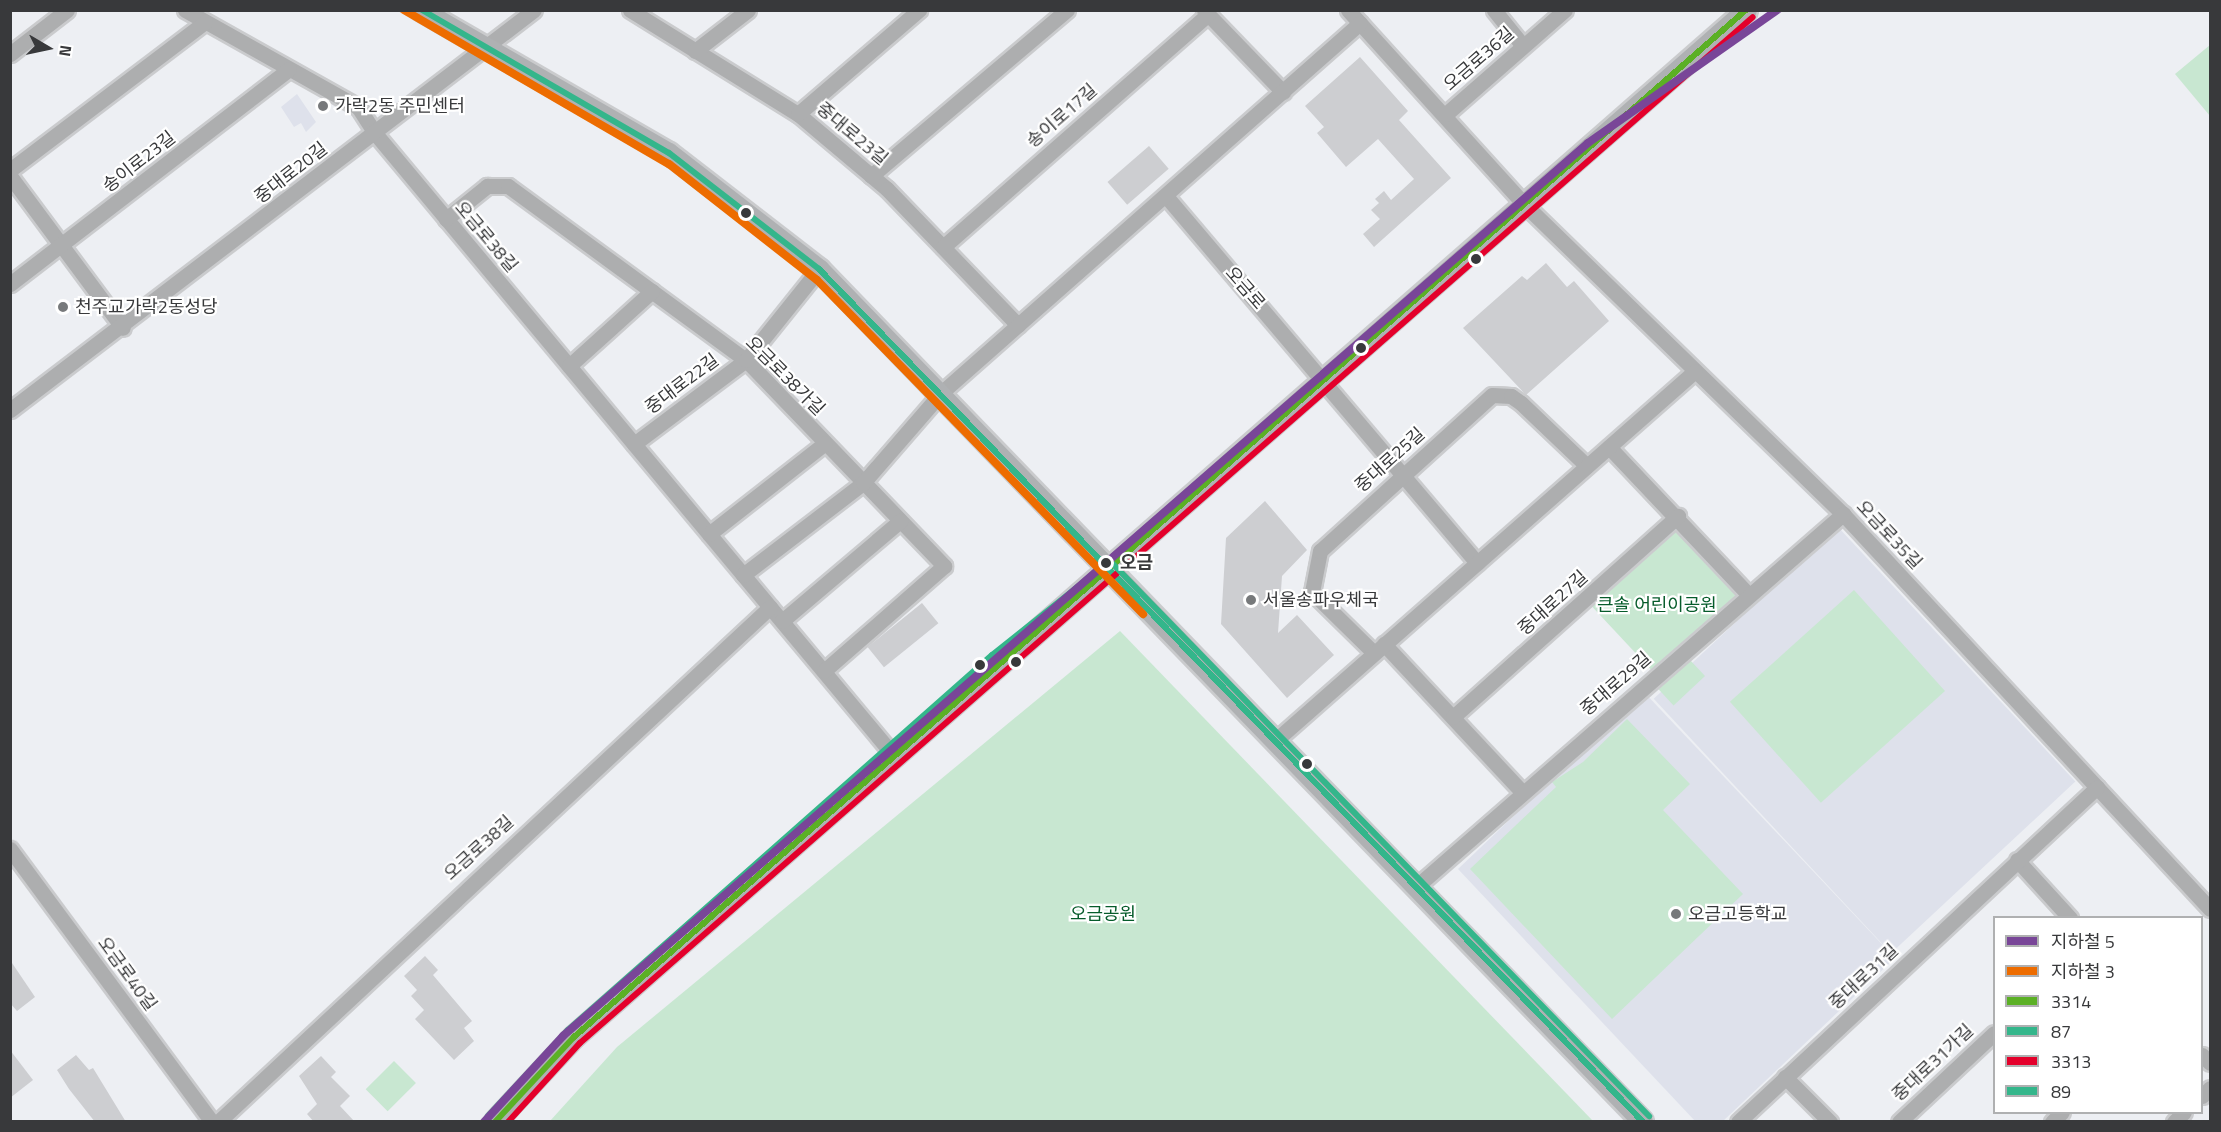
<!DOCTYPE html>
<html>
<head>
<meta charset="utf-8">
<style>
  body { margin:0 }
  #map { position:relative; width:2221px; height:1132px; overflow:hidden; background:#edeff3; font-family:"Titillium Web","Noto Sans KR",sans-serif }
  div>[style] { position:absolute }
  .built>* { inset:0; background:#dee1eb; transform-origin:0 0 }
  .green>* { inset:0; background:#c8e7d1; transform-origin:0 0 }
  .building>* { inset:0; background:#cdced1; transform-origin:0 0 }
  .roads { filter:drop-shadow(2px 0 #cacbcd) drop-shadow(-2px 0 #cacbcd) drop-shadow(0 2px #cacbcd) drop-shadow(0 -2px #cacbcd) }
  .minor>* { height:15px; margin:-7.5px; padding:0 7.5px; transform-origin:7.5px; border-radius:7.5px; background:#adaeaf }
  .major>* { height:20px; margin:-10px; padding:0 10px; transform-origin:10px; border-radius:10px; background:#afb1b3 }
  .bus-1>* { height:6px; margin:-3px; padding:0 3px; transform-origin:3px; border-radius:3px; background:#5bb025 }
  .bus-2>* { height:6px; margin:-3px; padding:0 3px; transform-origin:3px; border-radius:3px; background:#34b68b }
  .bus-3>* { height:6px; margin:-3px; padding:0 3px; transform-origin:3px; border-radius:3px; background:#e4002b }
  .bus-4>* { height:6px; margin:-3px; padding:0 3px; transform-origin:3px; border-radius:3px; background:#34b68b }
  .metro-1>* { height:8px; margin:-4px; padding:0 4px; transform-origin:4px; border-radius:4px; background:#794698 }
  .metro-2>* { height:8px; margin:-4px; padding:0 4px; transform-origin:4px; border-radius:4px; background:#ed6c00 }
  .dots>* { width:16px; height:16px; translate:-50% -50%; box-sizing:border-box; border:3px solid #fff; border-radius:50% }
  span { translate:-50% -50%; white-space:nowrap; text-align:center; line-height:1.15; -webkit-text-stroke:4.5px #fff; paint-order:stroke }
  .street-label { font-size:18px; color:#38393b }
  .poi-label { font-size:18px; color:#38393b }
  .left { translate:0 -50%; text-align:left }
  .stop-label { font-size:18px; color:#38393b; font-weight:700 }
  .park-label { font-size:18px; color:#065c2b }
  .frame { position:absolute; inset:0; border:12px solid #38393b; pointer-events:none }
  .legend { position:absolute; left:1993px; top:916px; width:210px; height:198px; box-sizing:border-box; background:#fff; border:2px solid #afb0b1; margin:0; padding:8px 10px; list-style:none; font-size:18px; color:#38393b }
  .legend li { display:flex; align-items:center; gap:12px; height:30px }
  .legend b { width:30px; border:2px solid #afb0b1 }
  .north { position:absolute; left:18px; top:18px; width:60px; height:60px; -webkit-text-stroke:4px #fff; paint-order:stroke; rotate:99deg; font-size:16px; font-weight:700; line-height:24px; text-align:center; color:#38393b }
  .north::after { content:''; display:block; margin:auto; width:21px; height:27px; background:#38393b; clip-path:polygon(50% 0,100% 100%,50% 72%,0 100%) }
</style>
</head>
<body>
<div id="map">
  <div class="built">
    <div style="clip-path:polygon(297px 94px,316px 122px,306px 132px,301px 123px,294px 127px,281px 107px)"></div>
    <div style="left:1838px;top:527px;width:348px;height:252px;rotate:47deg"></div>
    <div style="clip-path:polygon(1644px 692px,1895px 958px,1723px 1121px,1695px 1121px,1458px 869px)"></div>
  </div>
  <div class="green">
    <div style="clip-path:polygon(2210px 45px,2210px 116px,2175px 74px)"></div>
    <div style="left:1676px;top:522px;width:96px;height:119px;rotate:47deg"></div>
    <div style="left:1854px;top:590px;width:136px;height:167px;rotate:48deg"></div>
    <div style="clip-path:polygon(1120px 631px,1593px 1121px,550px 1121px,617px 1047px)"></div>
    <div style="left:1690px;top:660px;width:22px;height:43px;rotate:47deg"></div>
    <div style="clip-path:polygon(1627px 719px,1690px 784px,1663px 810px,1743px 894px,1612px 1019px,1470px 869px,1556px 787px,1552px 782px,1583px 762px)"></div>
    <div style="left:394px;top:1061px;width:31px;height:40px;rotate:45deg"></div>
  </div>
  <div class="building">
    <div style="clip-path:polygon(1360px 57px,1408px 111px,1399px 120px,1451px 178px,1374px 247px,1363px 234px,1380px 219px,1371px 210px,1379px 203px,1375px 199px,1384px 191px,1391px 200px,1414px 179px,1378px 139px,1346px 167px,1317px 133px,1324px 127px,1305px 106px)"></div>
    <div style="left:1149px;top:146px;width:30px;height:55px;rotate:49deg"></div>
    <div style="clip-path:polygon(1546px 263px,1567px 287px,1574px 281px,1609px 321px,1526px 395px,1463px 328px,1522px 276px,1527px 280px)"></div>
    <div style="clip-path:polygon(1265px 501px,1307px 550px,1282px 576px,1278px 633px,1297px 615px,1334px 655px,1287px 698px,1221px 624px,1226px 538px)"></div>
    <div style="left:922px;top:603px;width:26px;height:70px;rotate:51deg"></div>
    <div style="clip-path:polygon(425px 956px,438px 970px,433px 975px,472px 1021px,464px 1028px,474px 1041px,454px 1060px,415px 1019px,424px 1010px,411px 996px,417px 990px,404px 976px)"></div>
    <div style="clip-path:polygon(10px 960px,35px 997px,17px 1011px,10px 1003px)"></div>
    <div style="clip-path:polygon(10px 1050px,33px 1080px,10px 1098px)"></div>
    <div style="clip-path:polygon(76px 1055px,89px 1070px,93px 1068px,126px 1122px,95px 1122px,69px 1089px,57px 1070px)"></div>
    <div style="clip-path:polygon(321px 1056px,336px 1072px,331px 1077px,350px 1096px,340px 1106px,355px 1122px,314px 1122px,307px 1114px,317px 1104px,299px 1076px)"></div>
  </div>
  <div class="roads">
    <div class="minor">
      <div style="left:185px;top:10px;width:198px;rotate:29.3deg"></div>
      <div style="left:358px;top:107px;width:30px;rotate:57deg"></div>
      <div style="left:374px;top:132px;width:812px;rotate:50.19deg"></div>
      <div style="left:630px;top:10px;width:198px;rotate:31.8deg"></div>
      <div style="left:798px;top:114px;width:116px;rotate:40.1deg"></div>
      <div style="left:887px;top:189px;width:189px;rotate:46.1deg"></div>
      <div style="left:1204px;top:10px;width:114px;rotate:46.1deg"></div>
      <div style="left:1348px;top:10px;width:262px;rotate:47.8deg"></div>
      <div style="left:1524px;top:204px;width:445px;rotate:44.2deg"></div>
      <div style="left:1843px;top:514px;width:539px;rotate:47.1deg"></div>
      <div style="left:1494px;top:10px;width:46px;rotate:51.1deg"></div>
      <div style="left:695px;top:51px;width:67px;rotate:-37.7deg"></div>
      <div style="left:10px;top:54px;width:72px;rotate:-37.7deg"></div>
      <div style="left:798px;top:114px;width:160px;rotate:-40.7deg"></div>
      <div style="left:1446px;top:114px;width:158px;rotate:-41.2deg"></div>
      <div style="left:10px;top:170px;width:245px;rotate:-37.2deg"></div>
      <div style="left:10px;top:176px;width:189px;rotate:53.4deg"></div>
      <div style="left:871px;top:176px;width:257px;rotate:-40.3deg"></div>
      <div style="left:1166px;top:196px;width:481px;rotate:49.7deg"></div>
      <div style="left:446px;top:219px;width:53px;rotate:-38.8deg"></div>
      <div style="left:487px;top:186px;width:21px"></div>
      <div style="left:508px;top:186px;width:295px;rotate:36.2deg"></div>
      <div style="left:746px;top:360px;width:286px;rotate:46.1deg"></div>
      <div style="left:944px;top:566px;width:159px;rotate:138.8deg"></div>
      <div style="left:943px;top:247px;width:353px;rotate:-41.3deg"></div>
      <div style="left:10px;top:284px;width:352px;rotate:-37.6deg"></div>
      <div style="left:569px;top:366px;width:112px;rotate:-42.1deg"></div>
      <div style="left:10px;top:410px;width:659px;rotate:-37.36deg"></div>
      <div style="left:634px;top:444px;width:140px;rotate:-36.9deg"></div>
      <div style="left:746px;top:360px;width:117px;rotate:-51.3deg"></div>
      <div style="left:1609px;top:447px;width:201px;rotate:46.6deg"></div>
      <div style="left:709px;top:534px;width:147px;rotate:-38.1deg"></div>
      <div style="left:743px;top:575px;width:151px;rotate:-37.5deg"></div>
      <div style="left:863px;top:483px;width:119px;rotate:-49.1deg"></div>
      <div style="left:941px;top:393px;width:559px;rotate:-41.45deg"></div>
      <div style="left:782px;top:621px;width:155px;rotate:-40.3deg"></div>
      <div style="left:1384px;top:644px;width:201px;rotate:47deg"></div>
      <div style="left:1374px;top:653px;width:87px;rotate:-135.5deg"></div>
      <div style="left:1312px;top:592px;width:42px;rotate:-79deg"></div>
      <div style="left:1320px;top:551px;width:232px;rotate:-42.2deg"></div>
      <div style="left:1492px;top:395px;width:19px;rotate:3deg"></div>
      <div style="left:1511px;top:396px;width:12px;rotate:35deg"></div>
      <div style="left:1521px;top:403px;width:91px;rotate:43.7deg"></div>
      <div style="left:1453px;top:717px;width:302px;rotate:-41.8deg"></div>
      <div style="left:1276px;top:740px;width:558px;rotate:-41.37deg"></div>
      <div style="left:10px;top:849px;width:340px;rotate:53.5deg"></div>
      <div style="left:2017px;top:860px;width:79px;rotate:47.6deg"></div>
      <div style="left:1417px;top:886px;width:566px;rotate:-41.13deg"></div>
      <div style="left:2202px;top:1055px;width:11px;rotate:45deg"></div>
      <div style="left:1785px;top:1077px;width:64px;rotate:45deg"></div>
      <div style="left:2202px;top:1096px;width:11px;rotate:-45deg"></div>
      <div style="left:218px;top:1122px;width:755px;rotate:-43.01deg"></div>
      <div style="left:1738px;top:1122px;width:491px;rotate:-43deg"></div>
      <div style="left:1899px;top:1122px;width:130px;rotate:-43.1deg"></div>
      <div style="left:2052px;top:1122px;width:14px;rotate:-45deg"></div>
      <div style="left:2174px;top:1122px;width:14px;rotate:-45deg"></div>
    </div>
    <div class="major">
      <div style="left:421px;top:10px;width:286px;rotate:30deg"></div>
      <div style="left:669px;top:153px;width:190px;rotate:37.7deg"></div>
      <div style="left:819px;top:269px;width:1186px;rotate:45.99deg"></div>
      <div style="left:495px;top:1122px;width:116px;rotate:-47.1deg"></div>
      <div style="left:574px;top:1037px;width:1559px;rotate:-41.2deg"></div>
    </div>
  </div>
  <div class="bus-1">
    <div style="left:495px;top:1122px;width:116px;rotate:-47.1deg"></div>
    <div style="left:574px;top:1037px;width:1558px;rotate:-41.23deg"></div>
  </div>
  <div class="bus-2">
    <div style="left:422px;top:10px;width:285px;rotate:30.1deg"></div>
    <div style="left:669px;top:153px;width:190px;rotate:37.7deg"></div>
    <div style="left:819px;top:269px;width:1186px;rotate:45.99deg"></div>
  </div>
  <div class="bus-3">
    <div style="left:508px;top:1122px;width:107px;rotate:-47.7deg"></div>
    <div style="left:580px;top:1043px;width:1558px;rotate:-41.18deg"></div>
  </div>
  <div class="bus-4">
    <div style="left:488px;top:1116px;width:117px;rotate:-47.1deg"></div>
    <div style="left:568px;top:1030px;width:566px;rotate:-41.49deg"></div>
    <div style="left:992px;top:655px;width:151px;rotate:-38.5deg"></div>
    <div style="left:1110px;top:561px;width:774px;rotate:45.84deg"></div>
  </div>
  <div class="metro-1">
    <div style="left:484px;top:1122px;width:117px;rotate:-47.4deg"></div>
    <div style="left:563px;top:1036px;width:1359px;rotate:-41.06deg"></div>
    <div style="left:1588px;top:143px;width:231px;rotate:-35.1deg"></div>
  </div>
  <div class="metro-2">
    <div style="left:404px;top:10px;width:306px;rotate:30.2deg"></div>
    <div style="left:669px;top:164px;width:188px;rotate:38.1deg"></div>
    <div style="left:817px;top:280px;width:467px;rotate:45.7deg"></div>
  </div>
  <div class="dots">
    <div style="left:323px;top:106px;background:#77797b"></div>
    <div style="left:746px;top:213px;background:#38393b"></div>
    <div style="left:1476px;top:259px;background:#38393b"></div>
    <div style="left:63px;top:307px;background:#77797b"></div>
    <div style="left:1361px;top:348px;background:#38393b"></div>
    <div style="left:1106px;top:563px;background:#38393b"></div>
    <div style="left:1251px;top:600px;background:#77797b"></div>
    <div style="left:1016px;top:662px;background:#38393b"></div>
    <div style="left:980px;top:665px;background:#38393b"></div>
    <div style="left:1307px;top:764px;background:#38393b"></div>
    <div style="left:1676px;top:914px;background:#77797b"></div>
  </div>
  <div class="street-label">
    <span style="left:1479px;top:59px;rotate:-41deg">오금로36길</span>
    <span style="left:1062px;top:116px;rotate:-41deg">송이로17길</span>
    <span style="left:852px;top:134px;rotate:40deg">중대로23길</span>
    <span style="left:139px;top:162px;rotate:-38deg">송이로23길</span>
    <span style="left:291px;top:173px;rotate:-38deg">중대로20길</span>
    <span style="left:486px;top:237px;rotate:50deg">오금로38길</span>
    <span style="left:1245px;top:288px;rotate:49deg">오금로</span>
    <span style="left:785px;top:376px;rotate:45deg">오금로38가길</span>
    <span style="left:682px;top:384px;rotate:-37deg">중대로22길</span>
    <span style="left:1390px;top:460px;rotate:-42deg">중대로25길</span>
    <span style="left:1889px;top:535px;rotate:47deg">오금로35길</span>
    <span style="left:1553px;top:603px;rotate:-42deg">중대로27길</span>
    <span style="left:1616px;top:684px;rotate:-41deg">중대로29길</span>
    <span style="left:479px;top:848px;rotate:-42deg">오금로38길</span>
    <span style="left:127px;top:974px;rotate:54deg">오금로40길</span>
    <span style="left:1864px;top:977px;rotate:-43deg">중대로31길</span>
    <span style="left:1933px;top:1063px;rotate:-43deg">중대로31가길</span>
  </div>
  <div class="poi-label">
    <span class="left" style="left:335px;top:106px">가락2동 주민센터</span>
    <span class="left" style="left:75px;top:307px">천주교가락2동성당</span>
    <span class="left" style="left:1263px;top:600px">서울송파우체국</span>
    <span class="left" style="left:1688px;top:914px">오금고등학교</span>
  </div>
  <div class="stop-label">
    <span class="left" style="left:1120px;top:563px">오금</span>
  </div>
  <div class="park-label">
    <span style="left:1657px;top:605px">큰솔 어린이공원</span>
    <span style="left:1103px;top:914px">오금공원</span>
  </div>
  <div class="frame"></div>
  <ul class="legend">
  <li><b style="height:8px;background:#794698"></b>지하철 5</li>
  <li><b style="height:8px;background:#ed6c00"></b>지하철 3</li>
  <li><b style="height:8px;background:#5bb025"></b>3314</li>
  <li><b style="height:8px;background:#34b68b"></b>87</li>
  <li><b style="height:8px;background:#e4002b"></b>3313</li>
  <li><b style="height:8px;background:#34b68b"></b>89</li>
  </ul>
  <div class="north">N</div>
</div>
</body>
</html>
